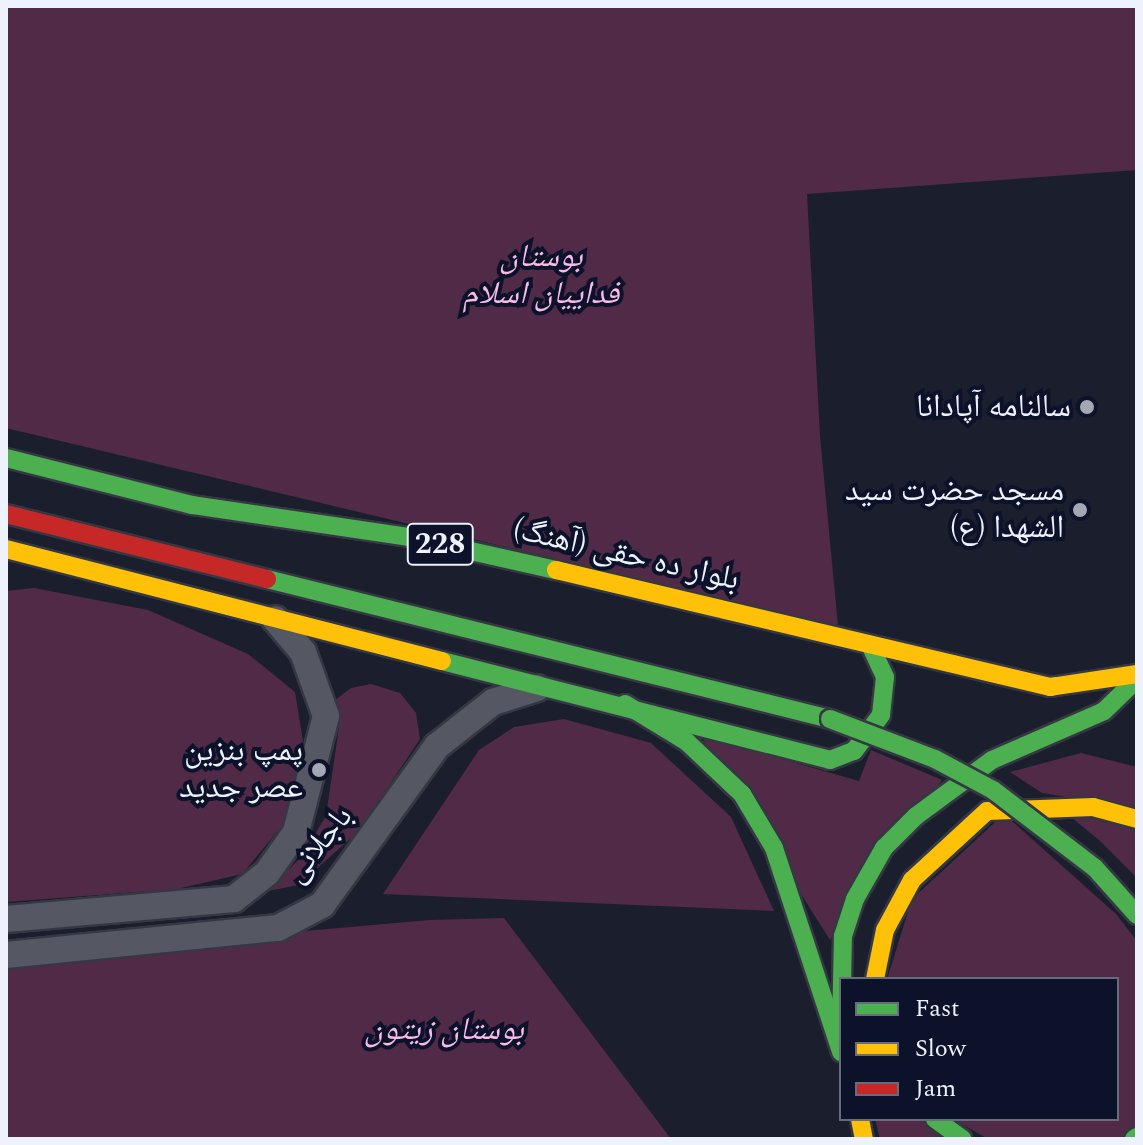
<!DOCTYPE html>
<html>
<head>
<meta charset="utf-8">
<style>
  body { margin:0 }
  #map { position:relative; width:1143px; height:1145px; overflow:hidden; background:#1b1f2d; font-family:Spectral,"Noto Naskh Arabic",serif }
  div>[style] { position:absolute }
  .green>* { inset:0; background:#512a48 }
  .roads { filter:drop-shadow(2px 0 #353843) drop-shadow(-2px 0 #353843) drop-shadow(0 2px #353843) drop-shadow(0 -2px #353843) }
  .street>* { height:26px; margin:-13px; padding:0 13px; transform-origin:13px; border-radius:13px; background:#555863 }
  .fast>* { height:18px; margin:-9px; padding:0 9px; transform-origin:9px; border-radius:9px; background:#4caf50 }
  .slow>* { height:18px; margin:-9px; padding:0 9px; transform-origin:9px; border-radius:9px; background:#ffc107 }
  .jam>* { height:18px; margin:-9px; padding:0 9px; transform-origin:9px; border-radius:9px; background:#c62828 }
  .bridges { filter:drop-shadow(2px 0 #353843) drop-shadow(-2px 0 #353843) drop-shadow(0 2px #353843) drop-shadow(0 -2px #353843) }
  .fast-bridge>* { height:18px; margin:-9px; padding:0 9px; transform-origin:9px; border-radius:9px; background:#4caf50 }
  .dots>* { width:22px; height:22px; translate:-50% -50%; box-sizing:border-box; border:4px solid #0b122a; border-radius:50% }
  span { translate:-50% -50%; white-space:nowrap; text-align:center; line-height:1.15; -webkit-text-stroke:8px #0b122a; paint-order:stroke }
  .shield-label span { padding:2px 6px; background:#0b122a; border:2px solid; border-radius:6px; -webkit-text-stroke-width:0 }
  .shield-label { font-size:30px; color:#eef2fd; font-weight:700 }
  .park-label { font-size:32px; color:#fabae6; font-style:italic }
  .poi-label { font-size:32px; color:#eef2fd }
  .right { translate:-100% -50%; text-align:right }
  .street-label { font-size:32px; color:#eef2fd }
  .frame { position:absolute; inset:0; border:8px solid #eef2fd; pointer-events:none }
  .legend { position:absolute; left:839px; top:977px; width:280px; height:144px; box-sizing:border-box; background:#0b122a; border:2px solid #666c7e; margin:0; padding:10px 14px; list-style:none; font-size:24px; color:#eef2fd }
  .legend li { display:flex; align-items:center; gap:16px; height:40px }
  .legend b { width:40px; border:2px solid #666c7e }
</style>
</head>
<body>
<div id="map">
  <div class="green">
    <div style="clip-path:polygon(6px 6px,1137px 6px,1137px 170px,807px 194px,820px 436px,838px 626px,6px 428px)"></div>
    <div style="clip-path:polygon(34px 588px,148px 610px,248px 654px,295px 692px,303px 741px,286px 821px,242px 874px,177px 889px,6px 902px,6px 591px)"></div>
    <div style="clip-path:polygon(371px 684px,400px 693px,416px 713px,420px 739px,358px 832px,298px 885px,268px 891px,301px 857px,326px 816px,339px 727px,331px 703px,351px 688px)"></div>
    <div style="clip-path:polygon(564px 719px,651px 743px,731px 817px,774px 911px,383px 894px,479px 750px,514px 727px)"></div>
    <div style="clip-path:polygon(701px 736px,859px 781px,871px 750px,942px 780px,830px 940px)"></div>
    <div style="clip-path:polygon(1081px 753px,1137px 767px,1137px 809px,1042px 793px,1010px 772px)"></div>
    <div style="clip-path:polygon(1066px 813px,1137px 828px,1137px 878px,1099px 840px)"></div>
    <div style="clip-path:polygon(1004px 814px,1116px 914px,1137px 941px,1137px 1129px,1120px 1139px,988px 1139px,953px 1119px,1117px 1119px,1117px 979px,887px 979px,912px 899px)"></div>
    <div style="clip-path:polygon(504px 918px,671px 1139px,6px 1139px,6px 963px,11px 957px,430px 920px)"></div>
    <div style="clip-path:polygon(875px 1119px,921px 1119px,945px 1139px,880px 1139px)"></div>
  </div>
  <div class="roads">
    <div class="street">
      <div style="left:6px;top:919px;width:229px;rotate:-5deg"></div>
      <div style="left:234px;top:899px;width:42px;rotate:-38.2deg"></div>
      <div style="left:267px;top:873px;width:50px;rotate:-54.7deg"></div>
      <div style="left:296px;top:832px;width:120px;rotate:-75.5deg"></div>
      <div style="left:326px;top:716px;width:68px;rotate:-109.8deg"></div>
      <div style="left:303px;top:652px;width:43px;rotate:-130.3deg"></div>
      <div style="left:6px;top:955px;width:273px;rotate:-5.7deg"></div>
      <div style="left:278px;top:928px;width:50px;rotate:-27.6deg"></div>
      <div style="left:322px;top:905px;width:196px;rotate:-54.1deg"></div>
      <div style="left:437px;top:746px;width:71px;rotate:-38.2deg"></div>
      <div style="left:493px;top:702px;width:46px;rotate:-17.7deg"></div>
    </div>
    <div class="fast">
      <div style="left:6px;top:458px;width:192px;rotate:14.2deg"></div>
      <div style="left:192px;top:505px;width:218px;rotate:8.4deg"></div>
      <div style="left:408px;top:537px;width:152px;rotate:12.6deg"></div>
      <div style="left:267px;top:579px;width:580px;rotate:13.96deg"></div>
      <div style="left:442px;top:661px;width:400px;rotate:14.3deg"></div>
      <div style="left:830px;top:760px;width:26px;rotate:-21deg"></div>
      <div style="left:854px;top:751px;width:45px;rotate:-53.1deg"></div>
      <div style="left:881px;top:715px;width:38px;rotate:-84deg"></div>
      <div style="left:885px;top:677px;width:35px;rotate:-115deg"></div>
      <div style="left:625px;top:704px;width:73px;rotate:31.5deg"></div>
      <div style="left:687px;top:742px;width:76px;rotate:43.4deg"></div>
      <div style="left:742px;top:794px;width:63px;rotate:59.3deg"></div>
      <div style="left:774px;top:848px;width:215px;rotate:71.8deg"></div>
      <div style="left:841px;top:1030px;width:94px;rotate:-88.8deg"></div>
      <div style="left:843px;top:936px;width:39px;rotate:-72deg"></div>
      <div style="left:855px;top:899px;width:59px;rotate:-60.4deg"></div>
      <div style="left:884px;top:848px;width:45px;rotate:-45deg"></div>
      <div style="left:916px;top:816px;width:94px;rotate:-36.4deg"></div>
      <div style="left:992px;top:760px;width:122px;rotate:-23.6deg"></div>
      <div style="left:1104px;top:711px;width:46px;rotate:-44.1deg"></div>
      <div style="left:935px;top:1119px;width:34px;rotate:36deg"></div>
      <div style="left:1134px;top:1139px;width:4px;rotate:-34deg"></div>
    </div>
    <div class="slow">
      <div style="left:6px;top:549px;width:450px;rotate:14.4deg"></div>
      <div style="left:556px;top:570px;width:508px;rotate:13.32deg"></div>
      <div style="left:1050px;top:687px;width:88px;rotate:-8.5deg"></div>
      <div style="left:875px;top:979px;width:50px;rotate:-78.5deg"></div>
      <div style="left:885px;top:930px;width:57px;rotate:-61.6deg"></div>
      <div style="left:912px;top:880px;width:102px;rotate:-42.6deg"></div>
      <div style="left:987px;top:811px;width:106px;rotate:-2.2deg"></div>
      <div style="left:1093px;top:807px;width:46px;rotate:15.3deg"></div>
      <div style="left:860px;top:1119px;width:20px;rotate:79deg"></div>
    </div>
    <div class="jam">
      <div style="left:6px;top:514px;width:269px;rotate:14deg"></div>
    </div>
  </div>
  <div class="bridges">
    <div class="fast-bridge">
      <div style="left:830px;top:719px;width:112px;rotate:20.9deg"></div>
      <div style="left:935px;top:759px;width:66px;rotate:28.1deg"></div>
      <div style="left:993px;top:790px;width:128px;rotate:37.4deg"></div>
      <div style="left:1095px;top:868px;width:63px;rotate:48.2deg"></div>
    </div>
  </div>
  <div class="dots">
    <div style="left:1087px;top:407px;background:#a4a8b4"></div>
    <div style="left:1080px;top:510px;background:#a4a8b4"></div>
    <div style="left:319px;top:770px;background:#a4a8b4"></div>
  </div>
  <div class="shield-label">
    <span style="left:440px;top:544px">228</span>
  </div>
  <div class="park-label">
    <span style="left:541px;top:276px">بوستان<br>فداییان اسلام</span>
    <span style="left:444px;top:1030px">بوستان زیتون</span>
  </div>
  <div class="poi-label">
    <span class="right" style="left:1071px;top:407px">سالنامه آپادانا</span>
    <span class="right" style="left:1064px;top:510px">مسجد حضرت سید<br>الشهدا (ع)</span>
    <span class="right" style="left:303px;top:770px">پمپ بنزین<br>عصر جدید</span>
  </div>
  <div class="street-label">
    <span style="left:626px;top:555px;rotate:13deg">بلوار ده حقی (آهنگ)</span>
    <span style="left:319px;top:845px;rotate:-51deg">باجلانی</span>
  </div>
  <div class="frame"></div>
  <ul class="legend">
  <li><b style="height:10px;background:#4caf50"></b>Fast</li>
  <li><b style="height:10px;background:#ffc107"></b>Slow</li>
  <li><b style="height:10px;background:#c62828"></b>Jam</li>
  </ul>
</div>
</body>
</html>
